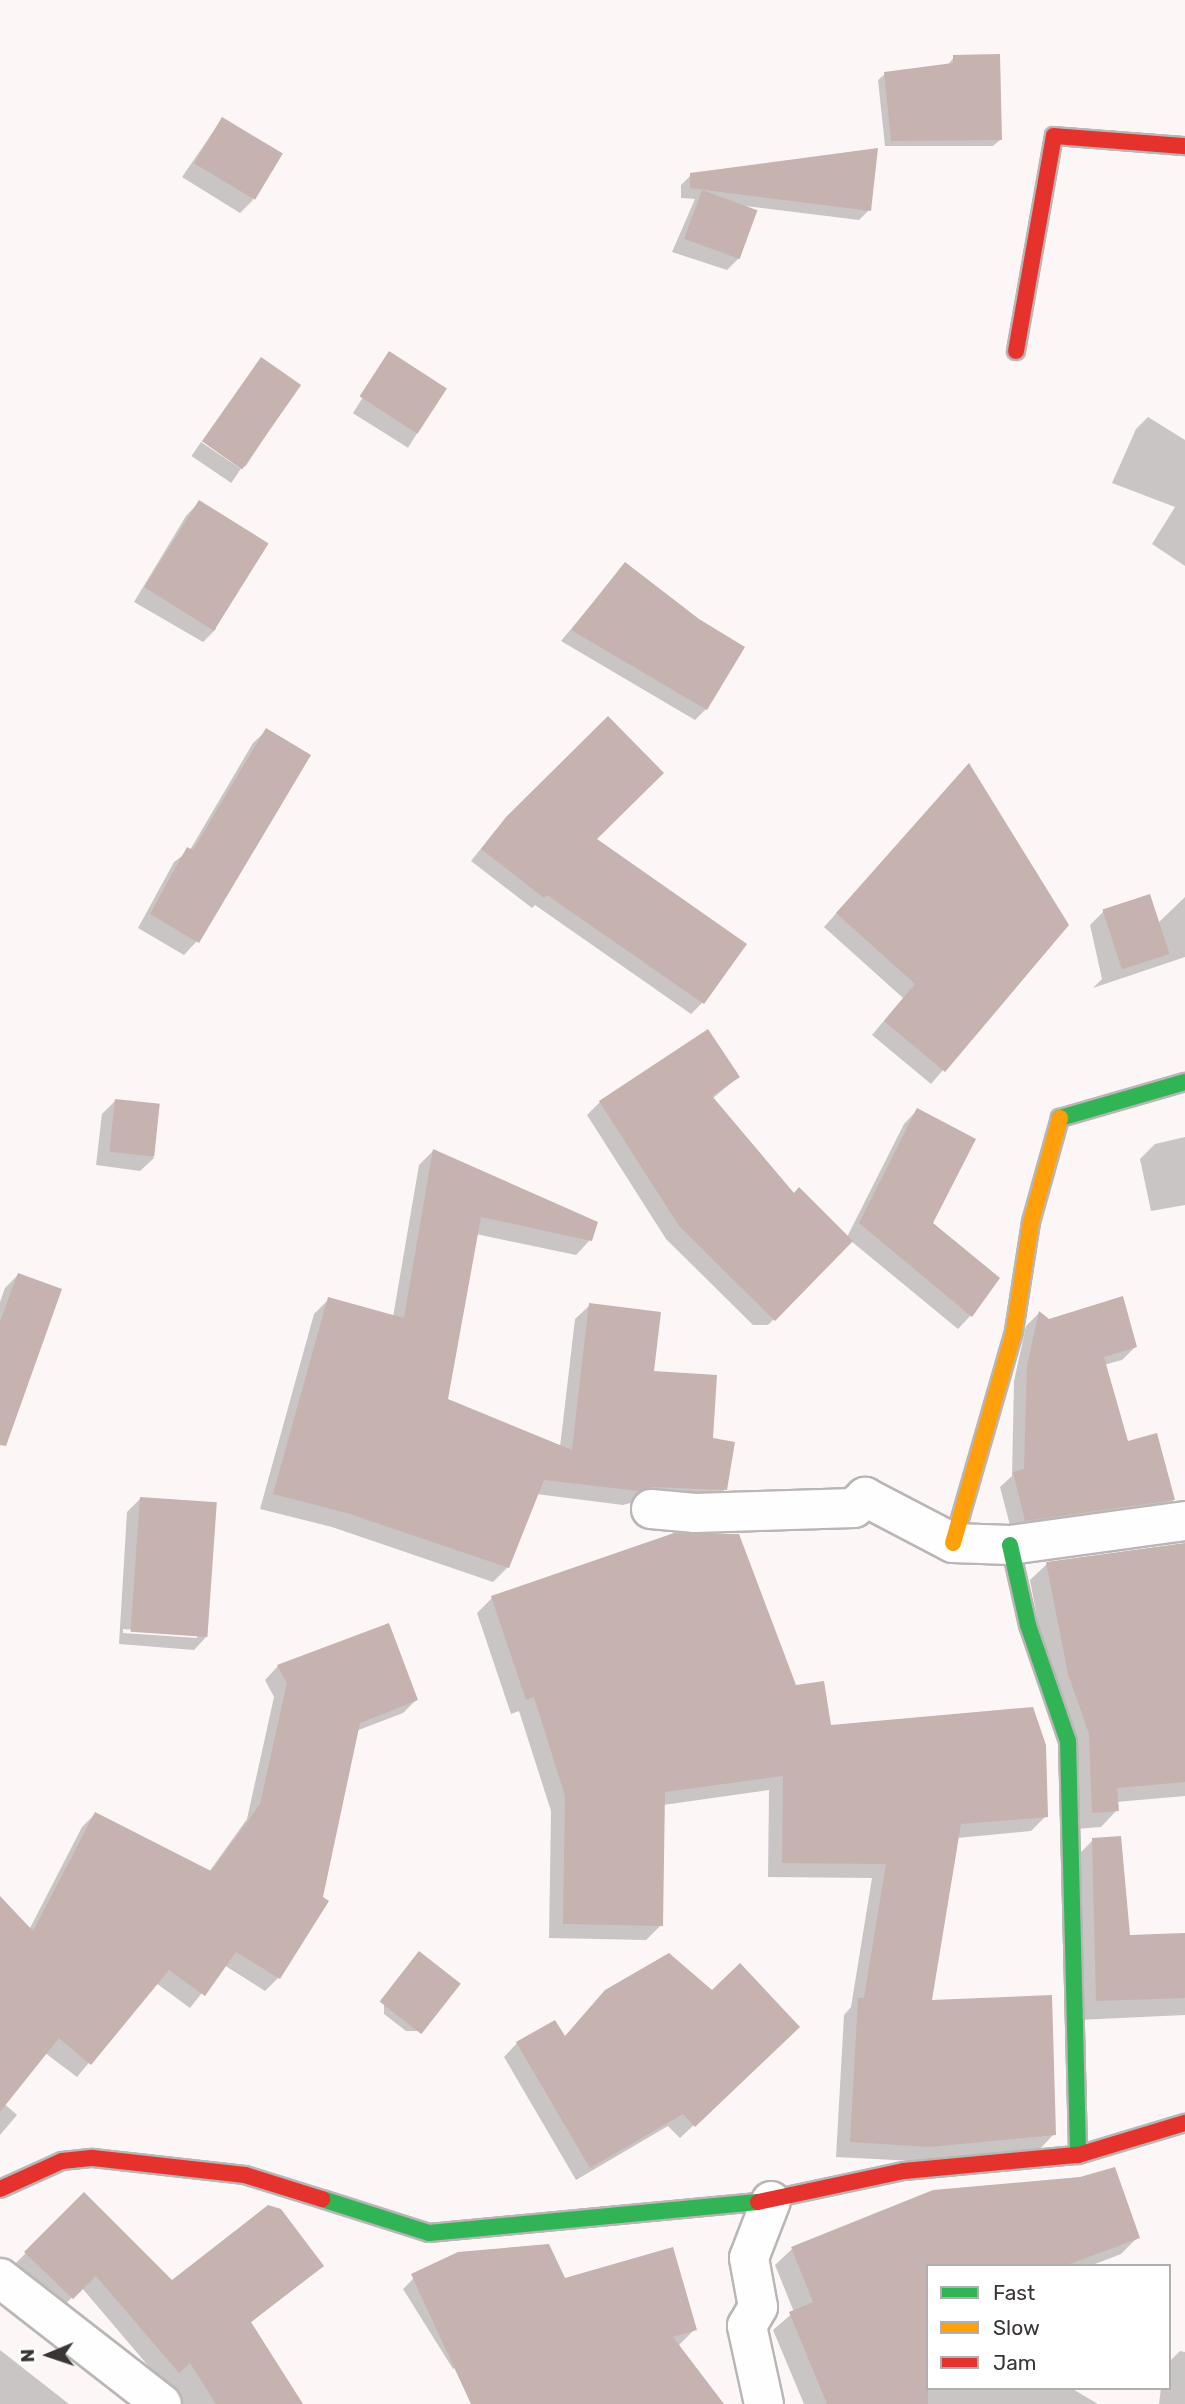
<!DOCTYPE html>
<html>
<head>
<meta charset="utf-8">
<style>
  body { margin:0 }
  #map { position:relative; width:1185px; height:2404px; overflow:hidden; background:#fcf7f6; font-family:Rubik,sans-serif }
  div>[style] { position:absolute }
  .shadow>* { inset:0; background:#0003; transform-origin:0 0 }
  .building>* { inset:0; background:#c6b2af; transform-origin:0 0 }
  .roads { filter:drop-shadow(2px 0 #b9b6b5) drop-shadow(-2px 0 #b9b6b5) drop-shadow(0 2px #b9b6b5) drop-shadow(0 -2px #b9b6b5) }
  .street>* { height:38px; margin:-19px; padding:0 19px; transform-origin:19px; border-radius:19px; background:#fffefe }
  .fast>* { height:16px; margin:-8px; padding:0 8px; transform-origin:8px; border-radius:8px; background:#30b455 }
  .slow>* { height:16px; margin:-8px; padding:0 8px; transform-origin:8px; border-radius:8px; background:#ff9f0a }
  .jam>* { height:16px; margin:-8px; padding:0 8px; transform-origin:8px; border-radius:8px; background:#e5322d }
  span { translate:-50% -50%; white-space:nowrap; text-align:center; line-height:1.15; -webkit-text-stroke:7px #fff; paint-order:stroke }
  .legend { position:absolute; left:926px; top:2264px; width:245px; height:126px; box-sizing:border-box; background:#fff; border:2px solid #b0aeae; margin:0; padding:9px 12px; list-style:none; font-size:21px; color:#393535 }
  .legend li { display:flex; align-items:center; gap:14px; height:35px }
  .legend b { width:35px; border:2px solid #b0aeae }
  .north { position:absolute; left:14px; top:2320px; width:70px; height:70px; -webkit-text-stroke:5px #fff; paint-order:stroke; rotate:268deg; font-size:19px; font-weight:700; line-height:28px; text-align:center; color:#393535 }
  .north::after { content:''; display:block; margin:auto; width:24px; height:32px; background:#393535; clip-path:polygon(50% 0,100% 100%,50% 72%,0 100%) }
</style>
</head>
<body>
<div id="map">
  <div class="shadow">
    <div style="clip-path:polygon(954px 57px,1000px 140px,993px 146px,885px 146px,878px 80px,885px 74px,947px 66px)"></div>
    <div style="clip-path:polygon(222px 119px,253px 200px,240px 213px,182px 177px)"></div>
    <div style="clip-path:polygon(691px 175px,869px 210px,859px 220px,745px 206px,740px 257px,727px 270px,672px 252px,695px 199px,681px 198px,681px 185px)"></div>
    <div style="left:390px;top:354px;width:65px;height:70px;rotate:32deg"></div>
    <div style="left:261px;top:360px;width:45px;height:98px;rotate:33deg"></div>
    <div style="clip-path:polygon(1148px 417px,1185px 440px,1185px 566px,1152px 544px,1175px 507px,1112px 483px,1136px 429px)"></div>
    <div style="left:201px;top:442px;width:48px;height:17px;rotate:34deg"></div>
    <div style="clip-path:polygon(199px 502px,216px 629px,203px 642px,134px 602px,186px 516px)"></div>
    <div style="clip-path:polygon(625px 564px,706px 709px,695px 720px,561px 641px)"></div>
    <div style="clip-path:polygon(608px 718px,594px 840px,702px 1003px,691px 1014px,535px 905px,532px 908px,471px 861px,495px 831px)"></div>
    <div style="clip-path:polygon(267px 730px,197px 941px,184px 955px,138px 928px,174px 862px,190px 850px,253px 743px)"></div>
    <div style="clip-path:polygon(956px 779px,1067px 925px,931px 1084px,872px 1035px,903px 998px,824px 927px)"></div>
    <div style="clip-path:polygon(1185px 897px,1185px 957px,1093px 988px,1102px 979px,1090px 925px,1104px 911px,1157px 924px)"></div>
    <div style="clip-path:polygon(738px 1077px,712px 1099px,793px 1195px,847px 1237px,904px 1124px,917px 1110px,931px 1223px,971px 1315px,958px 1329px,851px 1241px,768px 1325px,753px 1325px,666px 1239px,587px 1115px,600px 1102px)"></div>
    <div style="clip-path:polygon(116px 1100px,154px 1158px,140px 1171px,96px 1165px,102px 1114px)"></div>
    <div style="clip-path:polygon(1185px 1137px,1185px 1205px,1151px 1211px,1140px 1159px,1155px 1144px)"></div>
    <div style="clip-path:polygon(433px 1151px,590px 1240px,576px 1255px,476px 1234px,446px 1400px,560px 1447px,575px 1319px,590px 1305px,652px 1373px,725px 1489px,710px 1504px,637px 1501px,623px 1505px,536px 1494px,508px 1567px,493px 1582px,332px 1527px,260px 1509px,314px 1314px,329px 1299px,393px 1317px,419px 1165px)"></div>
    <div style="clip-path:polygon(18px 1275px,0 1434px,0 1302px,5px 1288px)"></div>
    <div style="clip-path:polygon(1039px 1313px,1049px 1321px,1135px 1347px,1122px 1360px,1104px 1365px,1127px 1443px,1173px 1500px,1160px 1513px,1012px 1533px,1000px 1487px,1012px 1476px,1014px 1381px,1026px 1326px)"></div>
    <div style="clip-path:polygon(evenodd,140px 1499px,207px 1636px,194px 1650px,119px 1644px,127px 1512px,140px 1499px,123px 1629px,197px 1635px,197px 1638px,123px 1633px,123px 1629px)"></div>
    <div style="clip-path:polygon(1185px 1545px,1185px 1796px,1116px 1802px,1117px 1810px,1101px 1827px,1076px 1829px,1030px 1580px,1047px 1564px)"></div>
    <div style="clip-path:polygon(492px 1598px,795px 1687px,830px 1727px,1046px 1816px,1031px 1831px,957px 1838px,929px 2002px,1054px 2134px,1039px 2150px,914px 2161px,836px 2157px,844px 2015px,851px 2007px,872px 1878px,768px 1877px,769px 1790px,663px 1805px,661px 1925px,646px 1940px,549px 1938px,551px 1811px,519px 1711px,511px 1714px,477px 1613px)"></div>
    <div style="clip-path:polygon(388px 1626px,416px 1700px,403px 1713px,356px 1731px,279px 1977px,265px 1991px,224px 1965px,190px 2008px,156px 1983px,77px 2077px,0 2019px,0 1899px,29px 1930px,82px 1827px,95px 1814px,209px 1872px,247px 1819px,274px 1697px,265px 1680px,278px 1666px)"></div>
    <div style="clip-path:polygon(1093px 1840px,1129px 1937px,1185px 1934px,1185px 2015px,1078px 2020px,1074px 1859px)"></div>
    <div style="clip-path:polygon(712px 1992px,784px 2040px,680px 2138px,668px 2126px,576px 2180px,504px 2057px,517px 2043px,564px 2038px)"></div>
    <div style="clip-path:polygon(384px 1999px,421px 2031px,406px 2031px,384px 2014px)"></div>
    <div style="clip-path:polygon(0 2100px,17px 2115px,0 2135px)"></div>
    <div style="clip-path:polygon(84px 2194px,172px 2282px,321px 2266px,250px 2323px,301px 2404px,165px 2404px,167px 2388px,82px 2288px,58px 2311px,13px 2266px)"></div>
    <div style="clip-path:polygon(1138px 2237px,1121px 2254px,1090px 2266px,928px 2266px,928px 2388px,1071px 2388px,1098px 2404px,804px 2404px,773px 2330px,794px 2312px,775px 2265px,792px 2249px)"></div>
    <div style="clip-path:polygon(420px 2272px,564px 2280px,695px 2329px,678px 2346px,722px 2404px,475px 2404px,458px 2366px,453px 2369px,403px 2289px)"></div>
    <div style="clip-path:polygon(0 2350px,69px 2404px,0 2404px)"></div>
    <div style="clip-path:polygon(1180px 2351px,1185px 2352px,1185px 2404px,1159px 2404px,1161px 2388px,1169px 2388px,1169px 2362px)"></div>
  </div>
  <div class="building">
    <div style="clip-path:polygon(1000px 54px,1002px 140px,891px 141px,884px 72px,953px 63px,953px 55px)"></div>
    <div style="left:222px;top:117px;width:71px;height:54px;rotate:31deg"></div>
    <div style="clip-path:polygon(878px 148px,871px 211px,690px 188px,690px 173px)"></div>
    <div style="left:702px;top:190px;width:59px;height:52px;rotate:20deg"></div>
    <div style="left:389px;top:351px;width:69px;height:54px;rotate:33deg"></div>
    <div style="left:261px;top:357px;width:49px;height:103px;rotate:35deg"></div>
    <div style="left:199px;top:500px;width:82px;height:103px;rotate:32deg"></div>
    <div style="clip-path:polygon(625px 562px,699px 619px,745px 647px,707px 710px,571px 630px)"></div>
    <div style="clip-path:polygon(608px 716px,664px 773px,597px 839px,747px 944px,704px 1004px,547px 895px,544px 898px,481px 849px,506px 817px)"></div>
    <div style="clip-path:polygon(266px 728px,311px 755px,199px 943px,150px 914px,187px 847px,193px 850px)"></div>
    <div style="clip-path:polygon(969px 763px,1069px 925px,945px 1072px,884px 1021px,915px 984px,836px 913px)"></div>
    <div style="left:1150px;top:894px;width:63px;height:50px;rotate:72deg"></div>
    <div style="clip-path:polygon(708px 1029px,740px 1077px,712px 1096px,794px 1193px,799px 1187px,853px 1241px,775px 1321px,679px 1226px,599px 1101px)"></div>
    <div style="left:115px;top:1099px;width:45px;height:53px;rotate:6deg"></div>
    <div style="clip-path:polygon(917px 1108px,976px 1139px,933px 1223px,1000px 1278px,972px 1317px,859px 1223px)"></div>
    <div style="clip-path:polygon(433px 1149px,598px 1222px,592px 1241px,481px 1217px,448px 1399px,572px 1450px,589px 1303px,661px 1312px,654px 1371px,717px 1375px,713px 1438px,735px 1442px,727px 1490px,653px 1487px,639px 1491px,544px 1480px,509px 1568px,347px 1513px,273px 1494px,328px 1297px,404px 1318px)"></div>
    <div style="clip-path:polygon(18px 1273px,62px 1289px,6px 1446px,0 1445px,0 1322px)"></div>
    <div style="clip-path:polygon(1123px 1296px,1137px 1347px,1104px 1357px,1128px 1441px,1157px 1433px,1175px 1500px,1025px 1521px,1013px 1472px,1024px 1469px,1027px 1366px,1039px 1311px,1049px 1319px)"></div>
    <div style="left:140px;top:1497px;width:77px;height:135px;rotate:4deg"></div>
    <div style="clip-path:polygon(674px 1533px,739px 1534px,796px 1685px,824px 1681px,831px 1725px,1033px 1707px,1046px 1745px,1048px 1817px,961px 1824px,932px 2000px,1052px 1995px,1056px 2135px,930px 2147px,850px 2142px,858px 1998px,864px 1998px,886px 1864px,782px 1863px,783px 1776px,665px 1792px,663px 1926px,563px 1924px,565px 1796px,534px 1697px,526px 1700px,491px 1596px)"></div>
    <div style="clip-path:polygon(1185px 1543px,1185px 1782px,1117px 1788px,1119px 1811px,1092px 1813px,1089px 1734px,1068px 1674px,1046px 1562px)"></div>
    <div style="clip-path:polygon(389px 1623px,418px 1700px,360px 1723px,323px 1897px,329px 1901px,280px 1979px,236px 1952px,205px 1996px,169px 1970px,91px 2065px,59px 2038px,0 2112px,0 1896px,33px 1931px,95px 1812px,211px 1871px,260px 1804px,287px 1683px,277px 1665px)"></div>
    <div style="clip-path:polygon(1121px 1836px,1130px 1935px,1185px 1933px,1185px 1998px,1096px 2001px,1092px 1838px)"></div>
    <div style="left:419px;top:1951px;width:53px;height:64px;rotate:38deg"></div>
    <div style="clip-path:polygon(669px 1953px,712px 1990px,740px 1963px,800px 2027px,695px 2127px,683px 2114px,590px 2168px,516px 2042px,555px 2020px,565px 2036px,605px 1990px)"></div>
    <div style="clip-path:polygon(1115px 2167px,1140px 2238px,1064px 2266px,928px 2266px,928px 2404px,827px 2404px,789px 2312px,813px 2302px,791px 2247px,933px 2190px,1080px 2177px)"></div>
    <div style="clip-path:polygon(84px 2192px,172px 2280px,268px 2205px,281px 2209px,324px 2266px,251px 2322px,303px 2404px,216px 2404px,190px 2363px,179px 2373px,96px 2276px,73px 2299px,24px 2252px)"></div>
    <div style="clip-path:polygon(549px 2244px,565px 2278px,673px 2247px,697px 2330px,673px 2337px,724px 2404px,471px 2404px,411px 2274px,458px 2252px)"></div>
  </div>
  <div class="roads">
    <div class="street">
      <div style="left:651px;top:1509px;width:44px;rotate:5.2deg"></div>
      <div style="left:695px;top:1513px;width:159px;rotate:-1.8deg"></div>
      <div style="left:854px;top:1508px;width:16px;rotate:-45deg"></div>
      <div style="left:865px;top:1497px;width:99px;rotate:27.6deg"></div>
      <div style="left:953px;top:1543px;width:57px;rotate:2deg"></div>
      <div style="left:1010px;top:1545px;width:177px;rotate:-7.8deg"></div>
      <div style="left:0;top:2278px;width:205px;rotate:37.9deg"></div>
      <div style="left:764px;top:2404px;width:80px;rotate:-102.3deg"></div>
      <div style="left:747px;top:2326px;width:22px;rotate:-60deg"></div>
      <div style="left:758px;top:2307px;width:50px;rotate:-100.4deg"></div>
      <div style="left:749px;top:2258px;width:61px;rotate:-68.9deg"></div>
    </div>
    <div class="fast">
      <div style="left:1060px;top:1118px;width:130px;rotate:-16.1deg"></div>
      <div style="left:1010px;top:1545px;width:82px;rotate:77.3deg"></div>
      <div style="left:1028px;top:1625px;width:123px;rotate:71deg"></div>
      <div style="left:1068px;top:1741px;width:414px;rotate:88.6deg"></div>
      <div style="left:322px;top:2199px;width:112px;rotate:17.6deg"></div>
      <div style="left:429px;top:2233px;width:330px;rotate:-5.4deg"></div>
    </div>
    <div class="slow">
      <div style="left:953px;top:1543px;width:221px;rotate:-73.9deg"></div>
      <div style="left:1014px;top:1331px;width:110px;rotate:-81.1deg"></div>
      <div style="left:1031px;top:1222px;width:108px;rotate:-74.4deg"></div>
    </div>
    <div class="jam">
      <div style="left:1016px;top:351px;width:218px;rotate:-80deg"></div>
      <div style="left:1054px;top:136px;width:131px;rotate:4.4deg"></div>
      <div style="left:0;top:2189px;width:68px;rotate:-24.3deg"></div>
      <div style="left:62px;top:2161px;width:31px;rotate:-6deg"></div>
      <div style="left:93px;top:2158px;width:153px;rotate:6.4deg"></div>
      <div style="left:245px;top:2175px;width:81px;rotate:17.3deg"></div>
      <div style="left:758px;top:2202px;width:149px;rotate:-12deg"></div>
      <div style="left:904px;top:2171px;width:175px;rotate:-5.3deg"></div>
      <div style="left:1078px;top:2155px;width:112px;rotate:-16.7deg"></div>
    </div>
  </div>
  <ul class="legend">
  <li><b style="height:9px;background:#30b455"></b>Fast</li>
  <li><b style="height:9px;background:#ff9f0a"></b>Slow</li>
  <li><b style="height:9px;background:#e5322d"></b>Jam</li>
  </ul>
  <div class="north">N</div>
</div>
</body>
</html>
